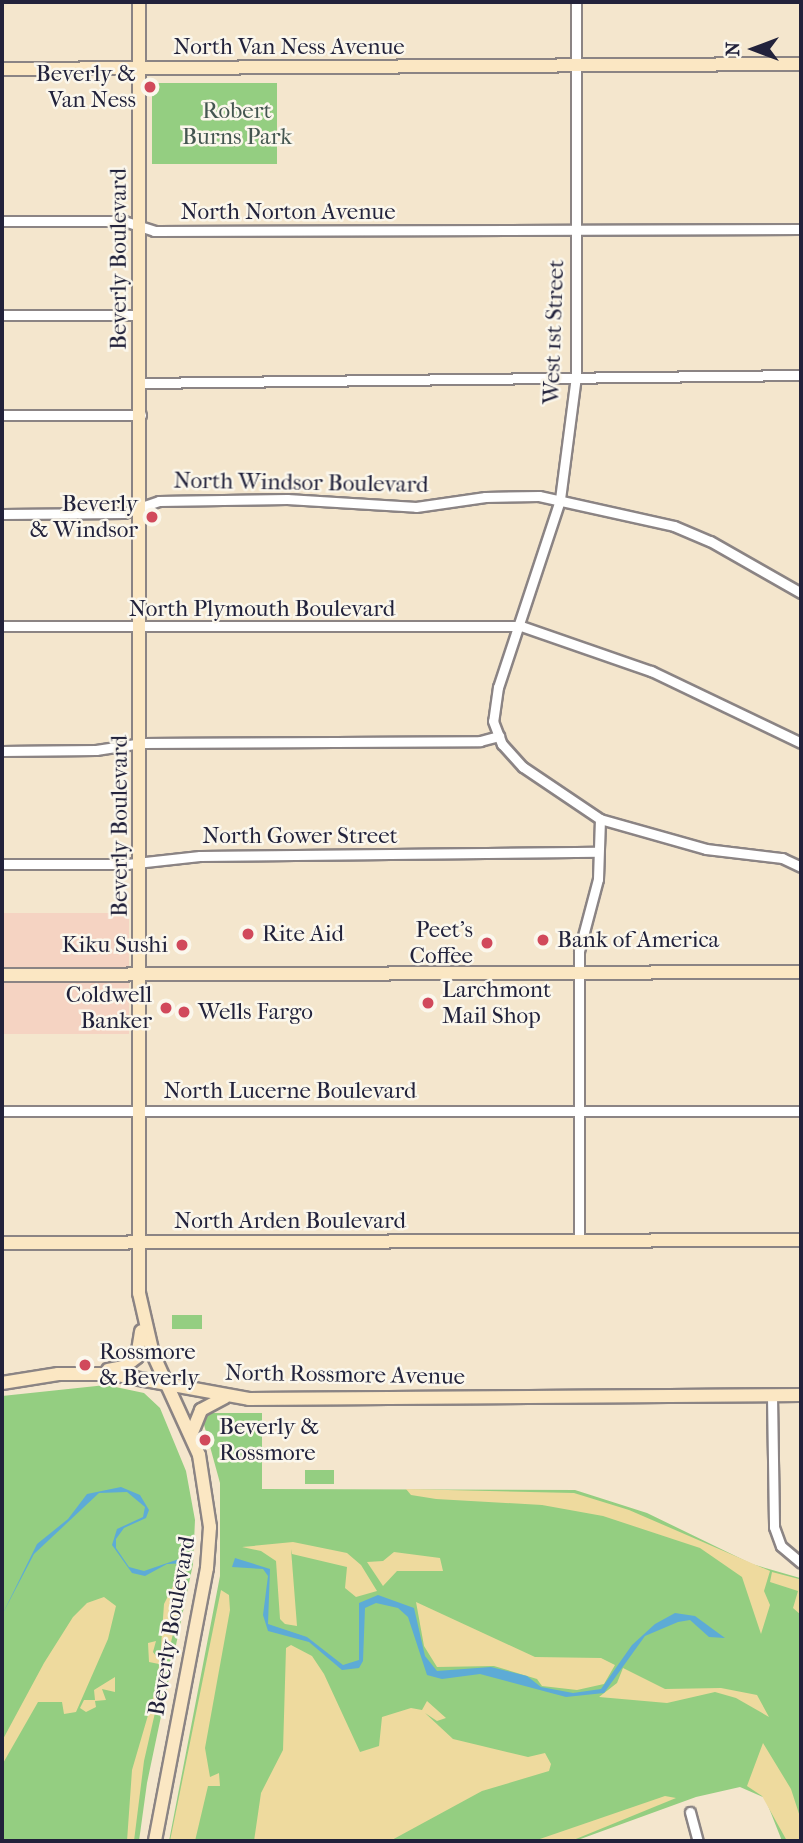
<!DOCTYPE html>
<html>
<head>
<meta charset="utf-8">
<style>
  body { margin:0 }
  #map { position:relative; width:803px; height:1843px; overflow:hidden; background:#f4e6cd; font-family:"IM FELL French Canon",serif }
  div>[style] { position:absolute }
  .built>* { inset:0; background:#f5d3c2; transform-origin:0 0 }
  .green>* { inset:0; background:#94ce81; transform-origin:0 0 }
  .sand>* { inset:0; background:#eeda9e }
  .water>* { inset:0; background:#5dabd6 }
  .roads { filter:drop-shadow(2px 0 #8b8484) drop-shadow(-2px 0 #8b8484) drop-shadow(0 2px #8b8484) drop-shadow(0 -2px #8b8484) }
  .street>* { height:9px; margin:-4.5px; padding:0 4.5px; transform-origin:4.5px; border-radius:4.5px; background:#fff }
  .secondary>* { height:12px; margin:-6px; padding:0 6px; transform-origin:6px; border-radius:6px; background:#fbe7c3 }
  .dots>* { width:19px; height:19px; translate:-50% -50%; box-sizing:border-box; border:4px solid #fbf7ec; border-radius:50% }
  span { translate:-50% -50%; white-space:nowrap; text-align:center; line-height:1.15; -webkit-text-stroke:5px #fbf7ec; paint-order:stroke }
  .street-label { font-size:23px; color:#22223b }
  .poi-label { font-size:23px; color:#22223b }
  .right { translate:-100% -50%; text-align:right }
  .left { translate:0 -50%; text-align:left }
  .park-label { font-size:23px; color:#445650 }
  .frame { position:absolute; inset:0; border:4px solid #22223b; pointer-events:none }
  .north { position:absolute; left:719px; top:14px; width:70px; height:70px; -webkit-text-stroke:5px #fbf7ec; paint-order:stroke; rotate:270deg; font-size:19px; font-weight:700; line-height:28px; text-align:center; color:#22223b }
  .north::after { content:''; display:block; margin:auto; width:24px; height:32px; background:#22223b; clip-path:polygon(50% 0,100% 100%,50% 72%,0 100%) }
</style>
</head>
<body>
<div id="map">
  <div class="built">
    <div style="left:2px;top:913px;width:127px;height:121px"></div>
  </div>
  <div class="green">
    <div style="left:277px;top:83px;width:81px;height:125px;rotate:90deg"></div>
    <div style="left:172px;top:1315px;width:30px;height:14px"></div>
    <div style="clip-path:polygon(106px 1385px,144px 1393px,160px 1408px,186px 1471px,195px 1520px,193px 1564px,147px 1783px,139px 1841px,2px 1841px,2px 1396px)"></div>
    <div style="clip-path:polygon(210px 1413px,262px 1413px,262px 1489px,575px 1490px,647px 1513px,752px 1564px,800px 1578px,801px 1841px,782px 1841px,765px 1798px,740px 1787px,696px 1797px,575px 1841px,169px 1841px,220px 1576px,220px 1483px,203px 1421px)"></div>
    <div style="left:334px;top:1470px;width:14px;height:29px;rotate:90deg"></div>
  </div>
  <div class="sand">
    <div style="clip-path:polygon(406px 1489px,574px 1493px,629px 1510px,770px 1571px,764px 1591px,770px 1605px,761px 1634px,742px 1577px,700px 1548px,603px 1516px,542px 1505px,436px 1499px,411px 1495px)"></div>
    <div style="clip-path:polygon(293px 1542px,347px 1553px,361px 1565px,377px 1591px,356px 1597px,345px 1588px,347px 1567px,292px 1554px,291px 1549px,297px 1626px,285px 1624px,280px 1619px,276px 1561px,261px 1551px,242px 1547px)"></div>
    <div style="clip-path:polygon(394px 1552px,440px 1558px,443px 1571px,397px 1571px,383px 1586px,367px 1562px,383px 1561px)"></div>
    <div style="clip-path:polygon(187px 1572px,144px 1761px,134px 1841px,127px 1841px,132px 1770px,158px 1681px,159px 1664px,149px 1662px,148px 1643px,156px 1641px,153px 1652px,160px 1661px,164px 1604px,175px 1582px)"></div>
    <div style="clip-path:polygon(772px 1572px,799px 1579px,801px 1615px,793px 1608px,798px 1591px,770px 1582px)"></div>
    <div style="clip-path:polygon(221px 1590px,229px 1595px,230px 1610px,205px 1748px,210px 1777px,219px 1773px,220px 1786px,208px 1786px,195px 1841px,170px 1841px)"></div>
    <div style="clip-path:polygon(104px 1597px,116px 1606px,108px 1639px,76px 1712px,64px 1714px,62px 1702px,38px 1702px,2px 1765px,2px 1741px,44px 1663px,73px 1617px,87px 1603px)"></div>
    <div style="clip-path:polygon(416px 1602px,535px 1657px,601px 1658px,615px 1665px,604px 1684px,577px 1690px,542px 1686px,537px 1679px,494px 1666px,437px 1667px,424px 1646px)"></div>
    <div style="clip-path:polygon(291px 1645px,312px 1656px,324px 1674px,360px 1752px,379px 1746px,382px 1717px,411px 1708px,422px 1710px,427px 1701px,446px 1718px,437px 1721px,425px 1713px,453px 1739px,528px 1757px,545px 1753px,551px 1764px,549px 1771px,482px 1791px,390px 1841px,254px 1841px,261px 1793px,283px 1750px,286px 1648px)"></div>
    <div style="clip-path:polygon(623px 1668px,665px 1689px,721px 1688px,757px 1695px,769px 1717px,736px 1698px,715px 1692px,667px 1703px,599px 1697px,617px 1683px)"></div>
    <div style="clip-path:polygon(115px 1677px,115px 1692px,102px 1689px,106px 1700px,95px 1701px,96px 1707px,86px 1712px,80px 1708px,84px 1700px,95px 1700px,94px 1690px)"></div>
    <div style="clip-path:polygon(763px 1743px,791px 1789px,801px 1820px,801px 1841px,787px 1841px,762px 1796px,747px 1786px)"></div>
    <div style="clip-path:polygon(665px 1796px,676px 1798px,571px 1841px,534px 1841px)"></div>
  </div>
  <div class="water">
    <div style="clip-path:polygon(121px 1487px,140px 1495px,149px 1510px,146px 1518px,124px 1528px,116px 1539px,116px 1548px,129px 1567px,144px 1571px,179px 1559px,188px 1558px,190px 1563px,167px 1564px,145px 1576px,132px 1573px,112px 1545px,117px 1529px,143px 1517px,145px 1507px,127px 1492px,99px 1493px,34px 1554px,2px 1615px,37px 1544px,68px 1519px,87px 1494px)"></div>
    <div style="clip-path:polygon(235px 1558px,270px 1569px,268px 1624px,307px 1637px,343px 1665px,359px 1660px,359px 1603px,378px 1595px,414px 1608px,425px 1656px,437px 1671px,491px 1667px,527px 1676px,541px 1687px,573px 1693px,601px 1689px,632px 1645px,655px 1624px,675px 1613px,695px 1616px,725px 1638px,709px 1637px,690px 1620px,678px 1622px,645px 1636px,604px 1693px,566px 1697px,480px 1674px,442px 1679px,427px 1675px,408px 1617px,398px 1608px,376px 1603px,365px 1608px,363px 1661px,359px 1668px,342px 1670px,309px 1642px,268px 1631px,263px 1615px,268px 1576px,263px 1569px,232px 1567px)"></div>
  </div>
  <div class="roads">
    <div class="street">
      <div style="left:576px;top:2px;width:374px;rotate:90deg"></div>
      <div style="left:576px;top:376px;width:125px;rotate:97.4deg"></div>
      <div style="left:560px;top:500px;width:197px;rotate:108.3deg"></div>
      <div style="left:498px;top:687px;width:34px;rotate:98deg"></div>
      <div style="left:493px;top:721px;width:25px;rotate:69deg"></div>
      <div style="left:502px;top:744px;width:31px;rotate:48deg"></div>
      <div style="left:523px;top:767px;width:93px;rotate:34deg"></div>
      <div style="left:600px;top:819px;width:110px;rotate:15.8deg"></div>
      <div style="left:706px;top:849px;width:77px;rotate:6.8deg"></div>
      <div style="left:782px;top:858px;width:21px;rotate:25deg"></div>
      <div style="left:2px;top:221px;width:122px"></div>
      <div style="left:124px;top:221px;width:32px;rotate:18deg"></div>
      <div style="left:154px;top:231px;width:647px;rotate:-0.18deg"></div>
      <div style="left:2px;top:315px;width:138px"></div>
      <div style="left:140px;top:383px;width:661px;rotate:-0.69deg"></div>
      <div style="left:2px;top:415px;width:139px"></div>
      <div style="left:2px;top:514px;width:122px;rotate:-0.5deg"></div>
      <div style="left:124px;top:513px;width:37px;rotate:-19deg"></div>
      <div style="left:159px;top:501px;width:128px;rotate:-0.9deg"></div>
      <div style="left:287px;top:499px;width:129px;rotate:3.5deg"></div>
      <div style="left:416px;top:507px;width:70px;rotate:-8.2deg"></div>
      <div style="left:485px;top:497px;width:54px;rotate:-1.1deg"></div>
      <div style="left:539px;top:496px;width:138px;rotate:12.5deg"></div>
      <div style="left:674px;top:526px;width:39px;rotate:23deg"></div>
      <div style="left:710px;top:541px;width:105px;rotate:29.7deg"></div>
      <div style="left:2px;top:626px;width:519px"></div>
      <div style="left:521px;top:626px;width:138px;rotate:19.1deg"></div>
      <div style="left:651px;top:671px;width:166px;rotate:25.6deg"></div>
      <div style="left:2px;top:751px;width:94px;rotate:-0.6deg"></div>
      <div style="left:96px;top:750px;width:47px;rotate:-8.7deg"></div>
      <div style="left:142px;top:743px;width:338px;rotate:-0.3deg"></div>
      <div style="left:480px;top:741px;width:20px;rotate:-15deg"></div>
      <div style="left:2px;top:864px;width:125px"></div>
      <div style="left:127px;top:864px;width:73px;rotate:-6.3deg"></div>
      <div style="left:200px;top:856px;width:398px;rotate:-0.6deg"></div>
      <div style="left:2px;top:1111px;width:799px"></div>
      <div style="left:579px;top:1241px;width:290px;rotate:-90deg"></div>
      <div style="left:579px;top:951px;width:74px;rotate:-75.2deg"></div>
      <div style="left:598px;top:879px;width:60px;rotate:-88.1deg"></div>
      <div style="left:772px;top:1396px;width:131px;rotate:89.1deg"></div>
      <div style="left:774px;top:1527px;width:20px;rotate:70deg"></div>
      <div style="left:781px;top:1546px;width:26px;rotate:40deg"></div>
      <div style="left:690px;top:1812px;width:30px;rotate:75deg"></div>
    </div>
    <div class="secondary">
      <div style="left:139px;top:2px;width:1291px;rotate:90deg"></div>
      <div style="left:139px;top:1293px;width:63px;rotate:77.1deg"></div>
      <div style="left:153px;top:1354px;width:111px;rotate:65.5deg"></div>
      <div style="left:199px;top:1455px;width:73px;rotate:81.3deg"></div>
      <div style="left:210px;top:1527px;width:41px;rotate:94.2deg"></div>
      <div style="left:207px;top:1568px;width:278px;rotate:100.8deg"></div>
      <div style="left:2px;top:69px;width:799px;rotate:-0.36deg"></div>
      <div style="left:2px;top:975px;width:799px;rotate:-0.22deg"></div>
      <div style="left:2px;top:1243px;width:799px;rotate:-0.22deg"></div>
      <div style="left:108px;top:1370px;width:16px;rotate:-11deg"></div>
      <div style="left:124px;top:1367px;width:16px;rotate:-38deg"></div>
      <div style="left:137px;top:1357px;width:26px;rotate:-81deg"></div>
      <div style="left:2px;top:1383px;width:57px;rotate:-9.1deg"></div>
      <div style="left:58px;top:1374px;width:54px"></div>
      <div style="left:112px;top:1374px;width:139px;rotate:10.3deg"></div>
      <div style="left:249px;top:1399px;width:552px;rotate:-0.42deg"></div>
      <div style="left:191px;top:1435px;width:27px;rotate:-68deg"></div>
      <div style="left:201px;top:1410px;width:27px;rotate:-28deg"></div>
    </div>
  </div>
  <div class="dots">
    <div style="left:150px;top:87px;background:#d1495b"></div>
    <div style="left:152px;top:517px;background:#d1495b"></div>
    <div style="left:248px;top:934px;background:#d1495b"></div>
    <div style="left:543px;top:940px;background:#d1495b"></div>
    <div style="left:487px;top:943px;background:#d1495b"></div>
    <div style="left:182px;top:945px;background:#d1495b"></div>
    <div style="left:428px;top:1003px;background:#d1495b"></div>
    <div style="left:166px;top:1008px;background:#d1495b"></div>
    <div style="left:184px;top:1012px;background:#d1495b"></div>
    <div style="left:85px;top:1365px;background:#d1495b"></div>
    <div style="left:205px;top:1440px;background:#d1495b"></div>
  </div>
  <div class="street-label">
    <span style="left:289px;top:47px">North Van Ness Avenue</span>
    <span style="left:288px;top:212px">North Norton Avenue</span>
    <span style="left:119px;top:259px;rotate:-90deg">Beverly Boulevard</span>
    <span style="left:554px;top:332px;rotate:-88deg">West 1st Street</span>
    <span style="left:301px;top:483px;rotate:1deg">North Windsor Boulevard</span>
    <span style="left:262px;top:609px">North Plymouth Boulevard</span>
    <span style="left:120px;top:826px;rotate:-90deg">Beverly Boulevard</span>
    <span style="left:300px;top:836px">North Gower Street</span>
    <span style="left:290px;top:1091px">North Lucerne Boulevard</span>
    <span style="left:290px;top:1221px">North Arden Boulevard</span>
    <span style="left:345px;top:1375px;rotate:1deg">North Rossmore Avenue</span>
    <span style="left:172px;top:1626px;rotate:-80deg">Beverly Boulevard</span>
  </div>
  <div class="poi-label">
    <span class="right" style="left:136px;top:87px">Beverly &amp;<br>Van Ness</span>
    <span class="right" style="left:138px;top:517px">Beverly<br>&amp; Windsor</span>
    <span class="right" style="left:473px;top:943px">Peet's<br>Coffee</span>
    <span class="left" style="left:262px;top:934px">Rite Aid</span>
    <span class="left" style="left:557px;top:940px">Bank of America</span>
    <span class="right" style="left:168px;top:945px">Kiku Sushi</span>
    <span class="left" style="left:442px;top:1003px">Larchmont<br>Mail Shop</span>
    <span class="right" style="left:152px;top:1008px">Coldwell<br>Banker</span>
    <span class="left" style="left:198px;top:1012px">Wells Fargo</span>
    <span class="left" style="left:99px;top:1365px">Rossmore<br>&amp; Beverly</span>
    <span class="left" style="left:219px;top:1440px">Beverly &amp;<br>Rossmore</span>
  </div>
  <div class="park-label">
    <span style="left:237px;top:124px">Robert<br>Burns Park</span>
  </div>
  <div class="frame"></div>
  <div class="north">N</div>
</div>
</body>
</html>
